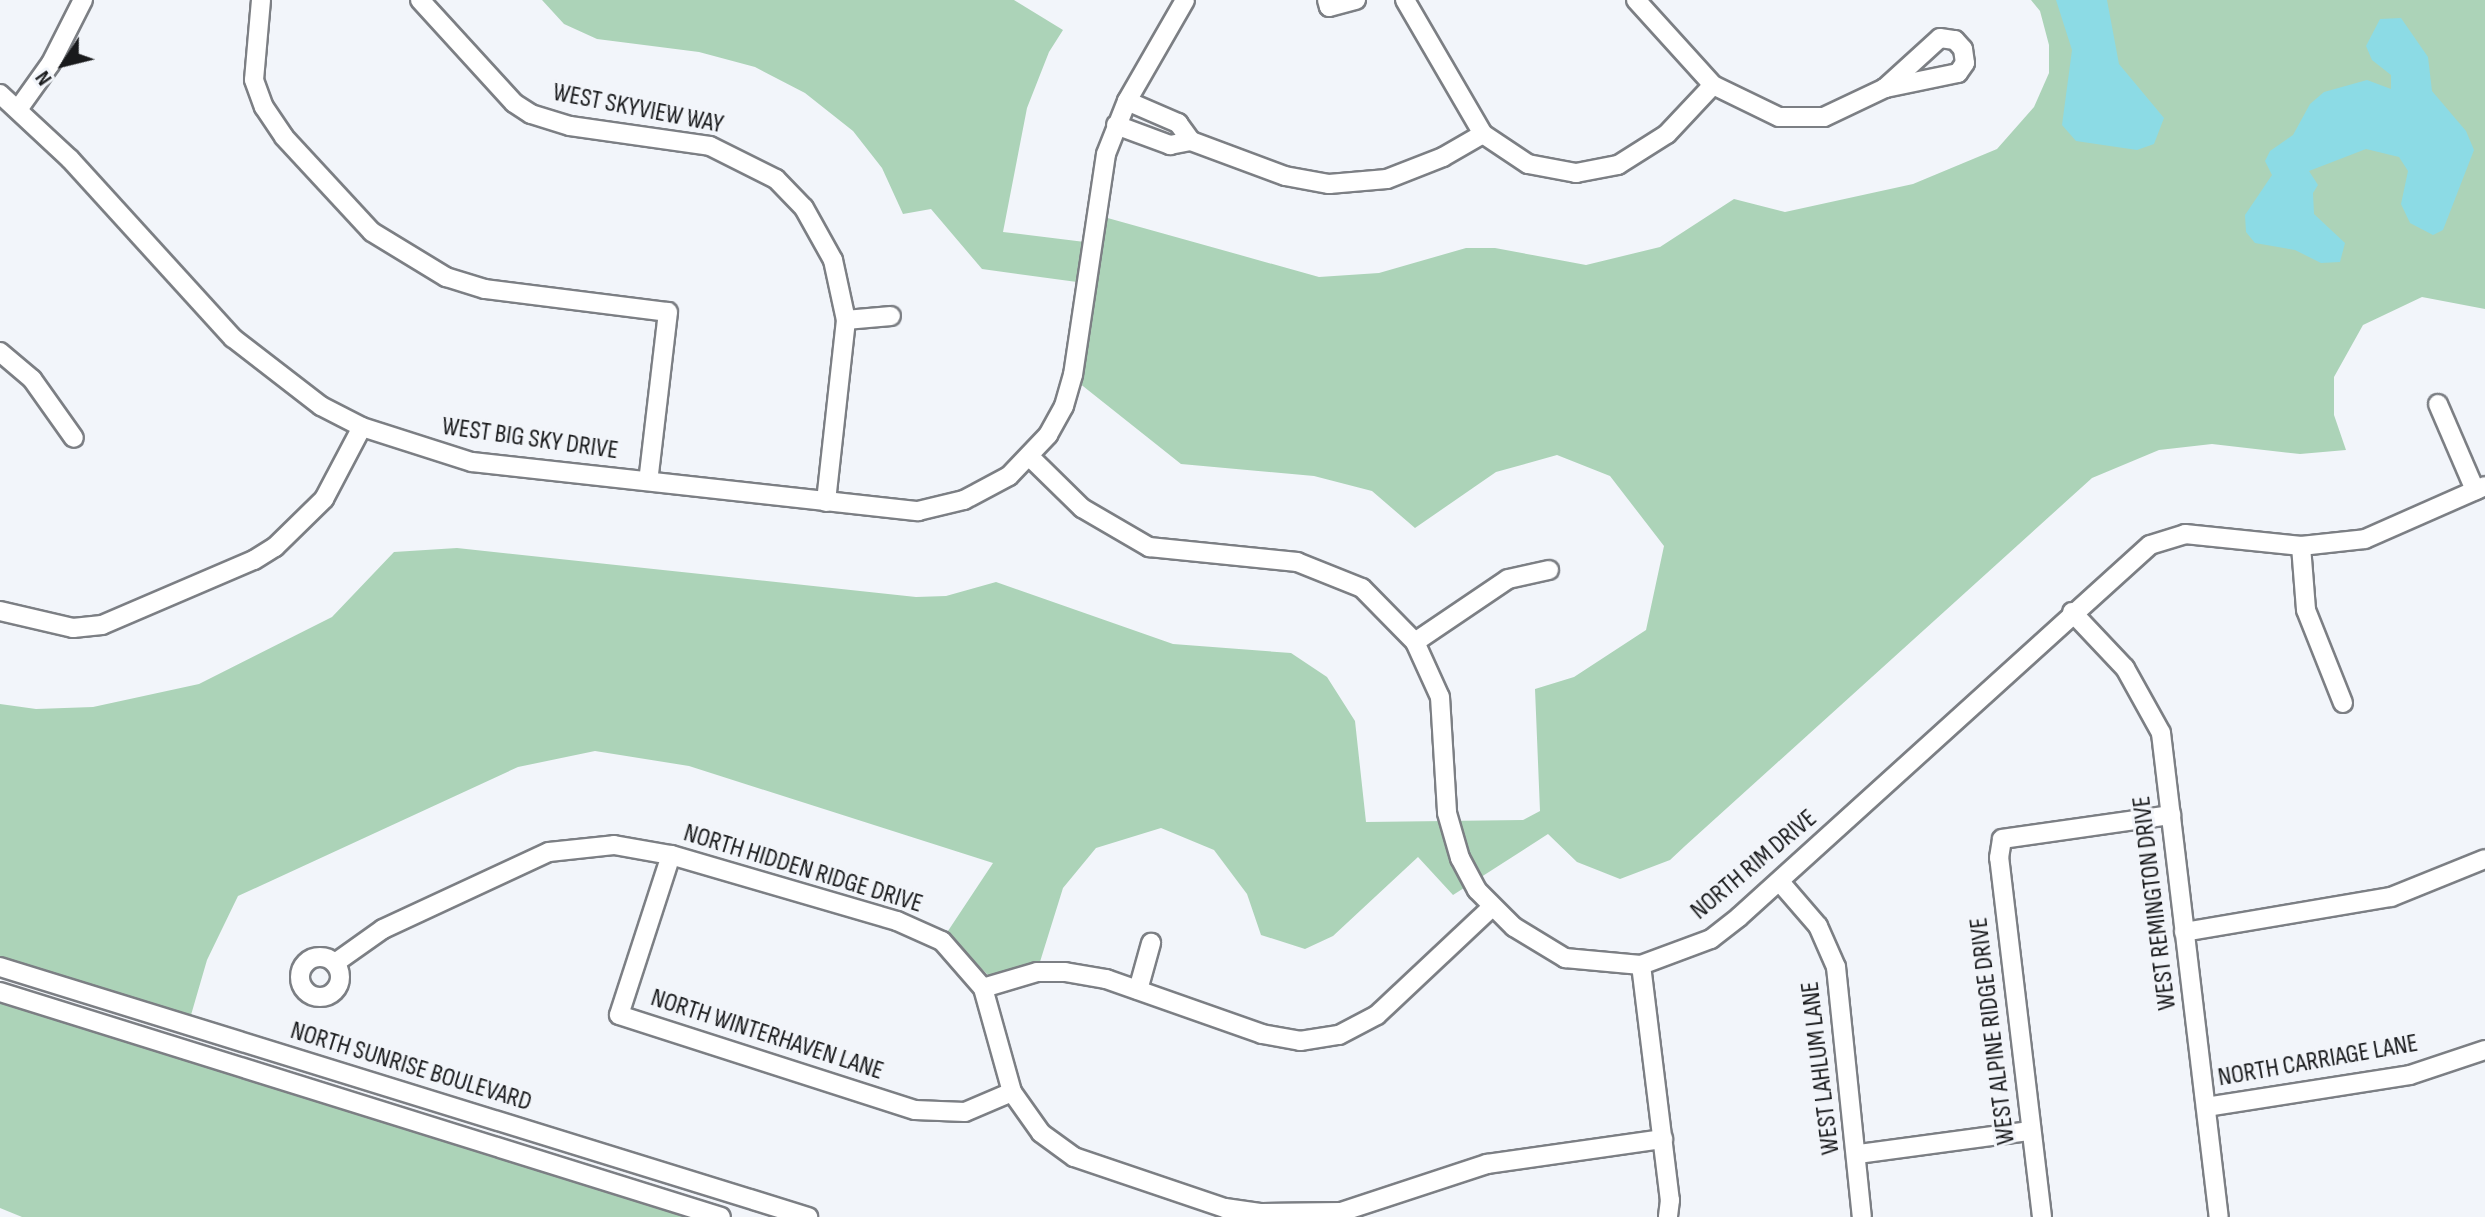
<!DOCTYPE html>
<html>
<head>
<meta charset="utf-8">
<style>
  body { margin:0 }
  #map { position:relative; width:2485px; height:1217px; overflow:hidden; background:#f2f5fa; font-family:"Sofia Sans Condensed",sans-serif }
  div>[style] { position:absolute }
  .green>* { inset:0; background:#acd3b8 }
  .water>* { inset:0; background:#8cdbe5 }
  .roads { filter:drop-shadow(2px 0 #7c7f84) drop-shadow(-2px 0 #7c7f84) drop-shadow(0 2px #7c7f84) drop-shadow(0 -2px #7c7f84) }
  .minor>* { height:18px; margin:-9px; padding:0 9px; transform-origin:9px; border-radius:9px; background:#fff }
  .minor>.ring { margin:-9px; padding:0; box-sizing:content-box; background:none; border:18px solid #fff; border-radius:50% }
  span { translate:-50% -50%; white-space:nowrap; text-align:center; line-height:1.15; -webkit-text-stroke:6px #f2f5fa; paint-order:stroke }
  .street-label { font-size:26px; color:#191a1c }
  .north { position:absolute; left:24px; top:24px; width:80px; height:80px; -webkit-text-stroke:6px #f2f5fa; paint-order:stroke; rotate:235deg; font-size:22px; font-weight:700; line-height:32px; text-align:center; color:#191a1c }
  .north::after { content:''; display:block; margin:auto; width:28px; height:36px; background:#191a1c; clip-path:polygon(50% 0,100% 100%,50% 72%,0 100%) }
</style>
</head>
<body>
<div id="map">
  <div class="green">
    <div style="clip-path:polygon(542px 0,1014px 0,1063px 30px,1049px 52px,1027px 108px,1003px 232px,1101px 244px,1104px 217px,1319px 277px,1379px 273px,1466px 248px,1495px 248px,1586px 265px,1660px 247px,1734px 199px,1785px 212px,1913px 184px,1997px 149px,2034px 107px,2049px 73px,2049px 45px,2040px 11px,2031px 0,2485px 0,2485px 309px,2422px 297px,2363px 325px,2334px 377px,2334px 415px,2346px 450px,2300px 454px,2212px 444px,2159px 450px,2092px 478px,1685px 846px,1670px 860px,1620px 879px,1577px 862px,1548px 834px,1453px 895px,1418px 857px,1333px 936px,1305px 949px,1261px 935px,1247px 894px,1214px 850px,1161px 828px,1096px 848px,1063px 888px,1039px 965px,990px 977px,946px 934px,993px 863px,689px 766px,595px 751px,518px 767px,238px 896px,207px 960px,191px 1015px,0 956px,0 704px,36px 709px,93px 707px,199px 684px,332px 617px,394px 552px,457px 548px,916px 597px,946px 596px,996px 582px,1173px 644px,1291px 653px,1327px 677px,1355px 721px,1366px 822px,1523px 820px,1540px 811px,1535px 689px,1574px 677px,1646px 630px,1664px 546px,1610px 476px,1557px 455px,1496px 472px,1415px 528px,1372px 491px,1314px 476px,1181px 464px,1064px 371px,1077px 282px,982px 269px,931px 209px,903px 214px,882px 168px,853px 131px,805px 93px,755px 67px,699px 52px,597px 39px,564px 24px)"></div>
    <div style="clip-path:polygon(0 1001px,180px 1056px,694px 1217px,22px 1217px,0 1208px)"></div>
  </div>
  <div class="water">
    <div style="clip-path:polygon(2056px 0,2107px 0,2119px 64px,2164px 118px,2154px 144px,2137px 150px,2076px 141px,2062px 125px,2072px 50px)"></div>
    <div style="clip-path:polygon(2401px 18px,2428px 57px,2432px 91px,2466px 131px,2474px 150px,2443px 230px,2433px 235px,2410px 223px,2401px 204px,2408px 171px,2399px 157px,2366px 149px,2309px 171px,2318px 185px,2313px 193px,2314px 214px,2345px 243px,2340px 262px,2321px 263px,2295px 250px,2255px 243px,2246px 232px,2245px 215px,2272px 175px,2265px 161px,2270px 151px,2293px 135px,2310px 104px,2324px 92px,2367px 80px,2391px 89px,2391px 75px,2372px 60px,2366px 46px,2380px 19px)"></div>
  </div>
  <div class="roads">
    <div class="minor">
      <div style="left:261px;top:0;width:80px;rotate:95deg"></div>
      <div style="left:254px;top:80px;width:29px;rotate:70deg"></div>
      <div style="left:264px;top:107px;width:36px;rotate:56deg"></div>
      <div style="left:284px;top:137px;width:129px;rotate:47.2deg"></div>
      <div style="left:372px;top:232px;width:87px;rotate:31.3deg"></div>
      <div style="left:446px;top:277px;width:41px;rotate:17.1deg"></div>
      <div style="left:485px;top:289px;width:184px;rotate:7.2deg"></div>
      <div style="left:668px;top:312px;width:170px;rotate:96.7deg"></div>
      <div style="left:420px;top:0;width:139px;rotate:47.6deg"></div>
      <div style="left:514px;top:103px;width:20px;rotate:33deg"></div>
      <div style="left:531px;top:114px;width:41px;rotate:17.1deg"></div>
      <div style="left:570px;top:126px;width:141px;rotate:8.1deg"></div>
      <div style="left:710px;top:146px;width:74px;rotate:26.6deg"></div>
      <div style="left:776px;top:179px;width:40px;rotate:46deg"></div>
      <div style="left:804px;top:208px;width:60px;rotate:60.9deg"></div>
      <div style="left:833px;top:260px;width:61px;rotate:77.8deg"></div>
      <div style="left:846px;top:320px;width:183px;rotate:96.3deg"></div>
      <div style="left:1327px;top:0;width:7px;rotate:74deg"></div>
      <div style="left:1329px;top:7px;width:28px;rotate:-15deg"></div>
      <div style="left:1405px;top:0;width:155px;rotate:59.8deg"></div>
      <div style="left:1483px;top:134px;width:54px;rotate:33.7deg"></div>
      <div style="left:1528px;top:164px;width:49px;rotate:10.6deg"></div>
      <div style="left:1576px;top:173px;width:43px;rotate:-10.8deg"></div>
      <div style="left:1618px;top:165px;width:58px;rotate:-32.3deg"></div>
      <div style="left:1667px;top:134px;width:67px;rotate:-46.8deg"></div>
      <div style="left:1636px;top:0;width:115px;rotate:47.8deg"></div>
      <div style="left:1713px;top:85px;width:73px;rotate:25.9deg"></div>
      <div style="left:1779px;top:117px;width:45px"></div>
      <div style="left:1824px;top:117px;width:68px;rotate:-25.4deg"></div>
      <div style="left:1940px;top:38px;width:15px;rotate:8deg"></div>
      <div style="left:1955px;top:40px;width:12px;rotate:48deg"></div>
      <div style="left:1963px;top:49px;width:14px;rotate:82deg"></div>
      <div style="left:1965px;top:63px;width:12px;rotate:125deg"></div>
      <div style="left:1958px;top:73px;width:75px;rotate:168.4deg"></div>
      <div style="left:1885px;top:88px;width:74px;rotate:-42.3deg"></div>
      <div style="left:0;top:94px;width:96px;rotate:42.9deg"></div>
      <div style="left:70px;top:159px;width:242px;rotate:47.7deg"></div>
      <div style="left:233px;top:338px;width:111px;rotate:37.7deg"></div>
      <div style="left:321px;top:406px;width:46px;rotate:27.1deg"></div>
      <div style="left:362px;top:427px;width:115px;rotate:17.7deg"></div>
      <div style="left:472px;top:462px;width:449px;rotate:6.3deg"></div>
      <div style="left:918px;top:511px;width:47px;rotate:-13.4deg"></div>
      <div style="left:964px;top:500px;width:51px;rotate:-28.1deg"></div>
      <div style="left:1009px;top:476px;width:57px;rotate:-46.4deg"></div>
      <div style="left:1048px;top:435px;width:33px;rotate:-61deg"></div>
      <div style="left:1064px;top:406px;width:32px;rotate:-74deg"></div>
      <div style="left:1073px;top:375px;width:223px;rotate:-81.5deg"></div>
      <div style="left:1106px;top:154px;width:57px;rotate:-68.4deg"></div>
      <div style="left:1127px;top:101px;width:116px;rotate:-60.1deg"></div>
      <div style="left:1127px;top:101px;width:56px;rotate:23.3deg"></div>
      <div style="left:1178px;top:123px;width:22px;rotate:54deg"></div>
      <div style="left:19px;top:108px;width:55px;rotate:-54.6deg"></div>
      <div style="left:51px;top:63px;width:71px;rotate:-63.1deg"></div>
      <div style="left:1116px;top:125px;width:58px;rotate:20.3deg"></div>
      <div style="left:1170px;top:145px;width:21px;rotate:-11deg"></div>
      <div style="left:1191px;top:141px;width:100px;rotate:20.4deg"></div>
      <div style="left:1285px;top:176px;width:45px;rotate:10.3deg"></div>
      <div style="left:1329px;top:184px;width:58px;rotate:-4.9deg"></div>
      <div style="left:1387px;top:179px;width:60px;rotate:-21.4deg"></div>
      <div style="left:1443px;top:157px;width:46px;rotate:-29.9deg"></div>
      <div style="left:846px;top:320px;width:45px;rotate:-5.1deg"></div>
      <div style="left:0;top:352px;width:42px;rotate:40.2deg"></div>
      <div style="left:32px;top:379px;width:72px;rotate:54.6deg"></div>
      <div style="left:2438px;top:404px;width:94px;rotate:66.7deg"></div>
      <div style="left:1030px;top:457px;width:73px;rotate:44.4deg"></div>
      <div style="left:1082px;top:508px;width:78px;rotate:30.2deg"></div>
      <div style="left:1149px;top:547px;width:149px;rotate:5.8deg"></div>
      <div style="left:1297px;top:562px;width:70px;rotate:21.8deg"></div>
      <div style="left:1362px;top:588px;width:76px;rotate:45.5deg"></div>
      <div style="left:1415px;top:642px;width:60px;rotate:65.6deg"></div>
      <div style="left:1440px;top:697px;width:116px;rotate:86.5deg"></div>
      <div style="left:1447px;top:813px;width:47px;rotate:73.9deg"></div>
      <div style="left:1460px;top:858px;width:36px;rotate:62deg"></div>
      <div style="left:1477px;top:890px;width:52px;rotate:45deg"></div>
      <div style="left:1514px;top:927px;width:60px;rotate:31.3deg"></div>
      <div style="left:1565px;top:958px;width:76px;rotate:5.3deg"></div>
      <div style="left:1641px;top:965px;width:75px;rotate:-20.4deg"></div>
      <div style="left:1711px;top:939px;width:36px;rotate:-38deg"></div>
      <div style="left:1739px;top:917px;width:554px;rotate:-42.15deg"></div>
      <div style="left:2150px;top:545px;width:37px;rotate:-17deg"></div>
      <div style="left:2185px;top:534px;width:117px;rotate:5.9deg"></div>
      <div style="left:2301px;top:546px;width:64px;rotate:-6.2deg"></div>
      <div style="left:2365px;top:539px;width:131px;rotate:-23.8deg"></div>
      <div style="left:2301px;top:546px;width:64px;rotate:85.5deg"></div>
      <div style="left:2306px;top:610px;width:100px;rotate:68.3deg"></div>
      <div style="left:0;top:611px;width:75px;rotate:13.1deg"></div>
      <div style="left:73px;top:628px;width:29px;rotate:-6deg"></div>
      <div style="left:102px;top:625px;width:165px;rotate:-23.2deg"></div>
      <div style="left:254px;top:560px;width:25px;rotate:-32deg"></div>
      <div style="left:275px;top:547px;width:69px;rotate:-44.4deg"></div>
      <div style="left:324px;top:499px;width:81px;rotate:-62.2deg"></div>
      <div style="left:2072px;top:612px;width:77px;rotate:46.6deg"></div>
      <div style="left:2125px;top:668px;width:74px;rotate:61deg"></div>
      <div style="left:2161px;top:733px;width:487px;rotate:83.2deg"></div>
      <div style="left:1415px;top:642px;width:112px;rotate:-34.1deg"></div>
      <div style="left:1508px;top:579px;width:42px;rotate:-12.4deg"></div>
      <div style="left:671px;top:855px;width:168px;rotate:108deg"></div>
      <div style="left:619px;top:1015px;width:311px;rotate:17.8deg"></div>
      <div style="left:915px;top:1110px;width:50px;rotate:2.3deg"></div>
      <div style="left:965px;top:1112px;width:51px;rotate:-23.1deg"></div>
      <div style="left:1780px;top:882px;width:58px;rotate:49.2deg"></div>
      <div style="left:1818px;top:926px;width:45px;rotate:66.3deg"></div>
      <div style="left:1836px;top:967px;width:251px;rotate:84.1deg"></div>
      <div style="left:2184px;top:932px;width:210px;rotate:-9.6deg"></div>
      <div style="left:2391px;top:897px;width:101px;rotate:-22deg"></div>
      <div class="ring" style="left:300px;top:957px;width:22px;height:22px"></div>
      <div style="left:335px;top:963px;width:59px;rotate:-35.3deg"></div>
      <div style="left:383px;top:929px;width:183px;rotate:-24.9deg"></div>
      <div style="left:549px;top:852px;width:65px;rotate:-6.1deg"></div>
      <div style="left:614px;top:845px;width:58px;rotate:10deg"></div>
      <div style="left:671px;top:855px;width:235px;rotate:16.3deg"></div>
      <div style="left:897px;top:921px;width:49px;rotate:24deg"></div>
      <div style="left:942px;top:941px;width:62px;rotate:48.9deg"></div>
      <div style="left:983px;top:988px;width:108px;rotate:74.4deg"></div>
      <div style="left:1012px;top:1092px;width:50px;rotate:54.7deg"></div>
      <div style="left:1041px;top:1133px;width:41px;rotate:36deg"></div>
      <div style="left:1074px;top:1157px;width:159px;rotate:18.7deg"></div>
      <div style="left:1225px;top:1208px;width:37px;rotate:8deg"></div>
      <div style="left:1262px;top:1213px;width:79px;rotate:-0.7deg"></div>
      <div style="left:1341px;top:1212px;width:154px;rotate:-18.2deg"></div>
      <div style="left:1487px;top:1164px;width:178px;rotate:-8.1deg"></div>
      <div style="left:1641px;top:965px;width:237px;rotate:83deg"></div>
      <div style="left:1670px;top:1200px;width:17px;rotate:97deg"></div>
      <div style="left:0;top:967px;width:846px;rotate:17.19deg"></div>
      <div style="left:983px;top:988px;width:56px;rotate:-16.5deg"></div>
      <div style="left:1037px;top:972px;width:28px"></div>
      <div style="left:1065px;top:972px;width:42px;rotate:9.7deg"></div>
      <div style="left:1106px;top:979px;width:165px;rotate:19.4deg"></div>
      <div style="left:1262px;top:1034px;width:39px;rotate:10deg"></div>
      <div style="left:1300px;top:1041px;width:39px;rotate:-9deg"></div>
      <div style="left:1339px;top:1035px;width:43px;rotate:-27.8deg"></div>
      <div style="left:1377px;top:1015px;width:156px;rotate:-43.2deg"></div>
      <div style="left:1138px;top:990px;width:49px;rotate:-74.5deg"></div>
      <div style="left:0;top:992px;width:755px;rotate:17.33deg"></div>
      <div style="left:2206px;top:1107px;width:206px;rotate:-8.9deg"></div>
      <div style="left:2410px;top:1075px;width:79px;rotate:-18.4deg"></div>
      <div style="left:1859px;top:1154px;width:173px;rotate:-7.7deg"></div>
      <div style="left:2042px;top:1217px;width:362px;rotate:-96.8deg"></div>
      <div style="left:1999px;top:858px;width:19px;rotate:-81deg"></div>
      <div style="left:2002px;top:839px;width:171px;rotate:-8.1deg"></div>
    </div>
  </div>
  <div class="street-label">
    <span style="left:638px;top:109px;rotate:11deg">WEST SKYVIEW WAY</span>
    <span style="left:530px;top:439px;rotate:8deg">WEST BIG SKY DRIVE</span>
    <span style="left:1754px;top:865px;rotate:-40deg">NORTH RIM DRIVE</span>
    <span style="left:803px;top:869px;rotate:17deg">NORTH HIDDEN RIDGE DRIVE</span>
    <span style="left:2155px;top:903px;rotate:-97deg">WEST REMINGTON DRIVE</span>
    <span style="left:1993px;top:1031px;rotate:-97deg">WEST ALPINE RIDGE DRIVE</span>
    <span style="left:767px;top:1035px;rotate:18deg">NORTH WINTERHAVEN LANE</span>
    <span style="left:2318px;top:1061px;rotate:-10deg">NORTH CARRIAGE LANE</span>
    <span style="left:411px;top:1067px;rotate:17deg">NORTH SUNRISE BOULEVARD</span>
    <span style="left:1821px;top:1068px;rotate:-97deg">WEST LAHLUM LANE</span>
  </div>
  <div class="north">N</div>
</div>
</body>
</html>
